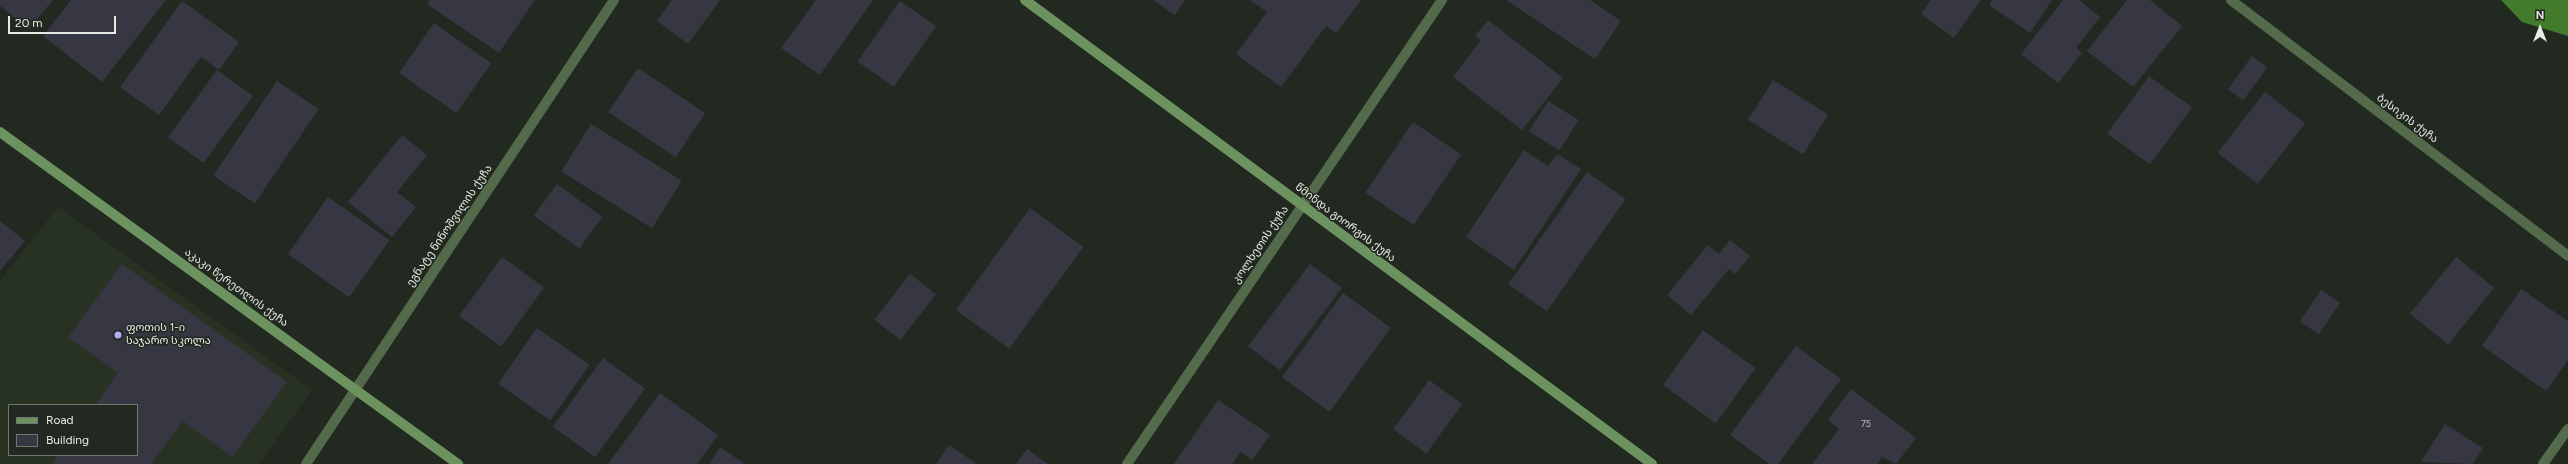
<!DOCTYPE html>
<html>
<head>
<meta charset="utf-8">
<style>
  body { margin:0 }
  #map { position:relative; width:2568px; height:464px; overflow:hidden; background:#222920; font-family:Figtree,"Noto Sans Georgian",sans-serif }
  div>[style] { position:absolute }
  .built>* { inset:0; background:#273223 }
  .water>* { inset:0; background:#437b2c }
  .building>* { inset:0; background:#373743; transform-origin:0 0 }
  .minor>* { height:10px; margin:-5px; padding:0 5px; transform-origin:5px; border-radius:5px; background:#546b4b }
  .tertiary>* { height:10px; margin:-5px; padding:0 5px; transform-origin:5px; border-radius:5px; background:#546b4b }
  .secondary>* { height:10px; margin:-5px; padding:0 5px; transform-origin:5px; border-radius:5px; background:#6c925f }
  .dots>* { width:11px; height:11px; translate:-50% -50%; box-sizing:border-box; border:2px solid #222920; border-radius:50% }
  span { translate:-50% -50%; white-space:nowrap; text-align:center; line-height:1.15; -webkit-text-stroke:3px #222920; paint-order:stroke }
  .number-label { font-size:9px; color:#babebc }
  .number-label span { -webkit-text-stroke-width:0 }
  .street-label { font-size:11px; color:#e6ebe4 }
  .poi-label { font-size:11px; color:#e6ebe4 }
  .left { translate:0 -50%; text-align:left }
  .legend { position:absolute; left:8px; top:404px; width:130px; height:52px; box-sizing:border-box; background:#222920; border:1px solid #70776e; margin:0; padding:5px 7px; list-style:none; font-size:12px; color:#e6ebe4 }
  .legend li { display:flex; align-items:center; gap:8px; height:20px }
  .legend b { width:20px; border:1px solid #70776e }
  .north { position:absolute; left:2520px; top:8px; width:40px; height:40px; -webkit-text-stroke:3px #222920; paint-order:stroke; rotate:0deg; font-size:11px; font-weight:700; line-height:16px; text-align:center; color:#e6ebe4 }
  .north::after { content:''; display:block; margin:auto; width:14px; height:18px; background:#e6ebe4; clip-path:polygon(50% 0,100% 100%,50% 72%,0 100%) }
  .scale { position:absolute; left:8px; top:16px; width:108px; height:18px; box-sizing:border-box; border:2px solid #e6ebe4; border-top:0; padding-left:5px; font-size:12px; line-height:14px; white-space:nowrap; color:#e6ebe4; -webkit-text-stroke:3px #222920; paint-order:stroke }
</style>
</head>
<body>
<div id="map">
  <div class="built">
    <div style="clip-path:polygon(evenodd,58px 207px,312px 390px,259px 464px,0 464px,0 281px,58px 207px,9px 405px,137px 405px,137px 455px,9px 455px,9px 405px)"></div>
  </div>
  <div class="water">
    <div style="clip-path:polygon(2501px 0,2568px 0,2568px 36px,2522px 22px)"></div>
  </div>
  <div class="building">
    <div style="clip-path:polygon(0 0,53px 0,29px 29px,0 6px)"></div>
    <div style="clip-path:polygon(71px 0,166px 0,102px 82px,43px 36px)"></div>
    <div style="clip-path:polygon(430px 0,535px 0,499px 53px,427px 4px)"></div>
    <div style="clip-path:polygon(672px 0,720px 0,688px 44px,657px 21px)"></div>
    <div style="clip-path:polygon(816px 0,873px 0,820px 75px,781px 48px)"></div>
    <div style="clip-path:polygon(1153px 0,1185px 0,1175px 15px)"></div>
    <div style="clip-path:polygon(1250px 0,1361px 0,1336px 33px,1326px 26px,1281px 87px,1236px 54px,1267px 12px)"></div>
    <div style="clip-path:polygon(1506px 0,1590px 0,1621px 21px,1595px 59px)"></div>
    <div style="clip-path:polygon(1931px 0,1981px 0,1954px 38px,1921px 14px)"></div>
    <div style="clip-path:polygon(1992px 0,2052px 0,2030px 33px,1989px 5px)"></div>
    <div style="clip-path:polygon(2063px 0,2079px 0,2100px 17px,2076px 48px,2082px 53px,2058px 83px,2021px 54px)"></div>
    <div style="clip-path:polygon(2127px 0,2150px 0,2182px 26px,2133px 87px,2087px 51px)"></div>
    <div style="clip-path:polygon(182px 1px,239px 42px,219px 70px,201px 57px,159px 115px,120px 87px)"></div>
    <div style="left:900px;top:1px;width:44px;height:74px;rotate:35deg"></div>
    <div style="clip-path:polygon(1488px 20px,1563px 78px,1522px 130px,1453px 77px,1481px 40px,1475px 36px)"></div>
    <div style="left:434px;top:23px;width:70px;height:61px;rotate:35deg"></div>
    <div style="left:2252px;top:56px;width:19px;height:41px;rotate:36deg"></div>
    <div style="left:638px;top:68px;width:81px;height:53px;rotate:34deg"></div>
    <div style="left:217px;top:70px;width:44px;height:83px;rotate:36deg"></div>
    <div style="left:2149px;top:76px;width:53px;height:71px;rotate:36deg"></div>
    <div style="left:1773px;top:80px;width:65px;height:47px;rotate:32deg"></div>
    <div style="left:277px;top:81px;width:50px;height:114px;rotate:34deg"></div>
    <div style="left:2265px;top:92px;width:51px;height:77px;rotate:38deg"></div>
    <div style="left:1548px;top:101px;width:36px;height:36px;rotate:32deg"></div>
    <div style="left:1413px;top:122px;width:58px;height:85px;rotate:34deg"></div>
    <div style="left:591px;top:124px;width:107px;height:56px;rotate:32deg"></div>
    <div style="clip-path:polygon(402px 135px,427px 155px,397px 192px,416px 207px,392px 237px,348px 202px)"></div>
    <div style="clip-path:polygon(1524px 150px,1548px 166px,1557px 154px,1581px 169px,1514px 270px,1466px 237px)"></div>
    <div style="left:1587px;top:172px;width:47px;height:137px;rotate:35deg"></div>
    <div style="left:557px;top:184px;width:56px;height:39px;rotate:36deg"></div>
    <div style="left:328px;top:197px;width:75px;height:70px;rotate:35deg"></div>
    <div style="left:1030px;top:208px;width:66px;height:126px;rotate:36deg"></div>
    <div style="clip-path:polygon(0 221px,25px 241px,0 271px)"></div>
    <div style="clip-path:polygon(1730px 240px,1750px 256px,1735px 274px,1729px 269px,1691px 315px,1667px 295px,1708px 245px,1719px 254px)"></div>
    <div style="left:502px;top:257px;width:52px;height:73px;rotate:36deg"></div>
    <div style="left:2456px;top:257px;width:49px;height:73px;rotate:39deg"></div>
    <div style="clip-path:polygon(122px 264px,287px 382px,232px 457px,183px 421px,151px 464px,52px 464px,58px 455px,137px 455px,137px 405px,95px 405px,118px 373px,68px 337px)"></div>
    <div style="left:1310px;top:264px;width:40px;height:103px;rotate:37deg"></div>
    <div style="left:910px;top:274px;width:33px;height:58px;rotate:38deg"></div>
    <div style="clip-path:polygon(2521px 289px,2568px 321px,2568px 360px,2546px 391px,2482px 346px)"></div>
    <div style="left:2321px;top:290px;width:23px;height:38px;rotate:34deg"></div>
    <div style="left:1343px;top:293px;width:59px;height:104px;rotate:36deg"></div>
    <div style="left:537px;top:328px;width:64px;height:68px;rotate:35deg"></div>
    <div style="left:1703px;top:330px;width:65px;height:68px;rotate:36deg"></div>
    <div style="clip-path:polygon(1796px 346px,1841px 379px,1778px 464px,1769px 464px,1730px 435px)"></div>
    <div style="left:603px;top:358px;width:52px;height:85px;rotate:36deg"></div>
    <div style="left:1429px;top:380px;width:41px;height:61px;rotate:36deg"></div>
    <div style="clip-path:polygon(1851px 389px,1916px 438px,1896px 464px,1882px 457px,1877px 464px,1812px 464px,1839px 429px,1828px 420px)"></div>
    <div style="clip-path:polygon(660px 393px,718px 435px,697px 464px,608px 464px)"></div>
    <div style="clip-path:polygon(1218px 400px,1270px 435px,1252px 460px,1241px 452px,1232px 464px,1174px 464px)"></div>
    <div style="clip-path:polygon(2445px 424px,2483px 448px,2473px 464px,2421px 462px)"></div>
    <div style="clip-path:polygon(949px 445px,977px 464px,936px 464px)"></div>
    <div style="clip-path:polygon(720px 447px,745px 464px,709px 464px)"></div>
    <div style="clip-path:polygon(1027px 449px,1048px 464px,1016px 464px)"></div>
  </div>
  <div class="minor">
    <div style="left:2231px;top:0;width:423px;rotate:37.2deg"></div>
    <div style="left:1127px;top:464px;width:561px;rotate:-55.83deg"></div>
    <div style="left:2543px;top:464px;width:43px;rotate:-54.5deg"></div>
  </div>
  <div class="tertiary">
    <div style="left:306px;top:464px;width:557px;rotate:-56.42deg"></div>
  </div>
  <div class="secondary">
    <div style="left:1025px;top:0;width:780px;rotate:36.5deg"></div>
    <div style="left:0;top:132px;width:566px;rotate:35.94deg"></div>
  </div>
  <div class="dots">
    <div style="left:118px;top:335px;background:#afaefa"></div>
  </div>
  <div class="number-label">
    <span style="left:1866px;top:424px">75</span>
  </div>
  <div class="street-label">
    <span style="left:2407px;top:119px;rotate:37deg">ბესიკის ქუჩა</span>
    <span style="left:1345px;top:223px;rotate:37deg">წმინდა გიორგის ქუჩა</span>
    <span style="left:450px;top:226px;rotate:-56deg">ეგნატე ნინოშვილის ქუჩა</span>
    <span style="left:1261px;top:245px;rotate:-56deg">კოლხეთის ქუჩა</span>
    <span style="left:236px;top:288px;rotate:36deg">აკაკი წერეთლის ქუჩა</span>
  </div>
  <div class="poi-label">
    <span class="left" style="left:126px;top:335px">ფოთის 1-ი<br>საჯარო სკოლა</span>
  </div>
  <ul class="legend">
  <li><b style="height:5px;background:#6c925f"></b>Road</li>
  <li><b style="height:11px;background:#373743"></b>Building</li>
  </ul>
  <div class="north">N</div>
  <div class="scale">20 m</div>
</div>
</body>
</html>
